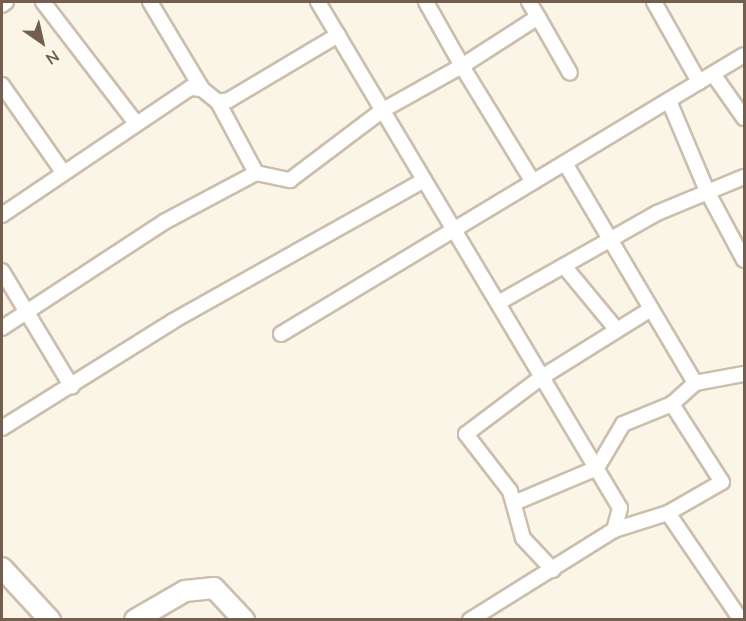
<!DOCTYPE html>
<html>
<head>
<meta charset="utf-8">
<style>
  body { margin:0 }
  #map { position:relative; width:746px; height:621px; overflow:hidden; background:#fbf5e8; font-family:"Nunito Sans",sans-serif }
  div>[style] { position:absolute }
  .roads { filter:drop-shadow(2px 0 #ccbeae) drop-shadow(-2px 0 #ccbeae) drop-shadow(0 2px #ccbeae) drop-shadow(0 -2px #ccbeae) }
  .street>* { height:14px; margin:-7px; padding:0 7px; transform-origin:7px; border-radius:7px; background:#fff }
  .secondary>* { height:20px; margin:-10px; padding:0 10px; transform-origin:10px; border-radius:10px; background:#fff }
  span { translate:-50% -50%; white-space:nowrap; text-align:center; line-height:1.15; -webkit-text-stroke:5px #fef9ee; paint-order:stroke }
  .frame { position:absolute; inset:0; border:3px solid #745e4d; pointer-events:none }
  .north { position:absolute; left:12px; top:12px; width:60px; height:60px; -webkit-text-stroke:4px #fef9ee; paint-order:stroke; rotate:146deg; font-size:16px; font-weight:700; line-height:24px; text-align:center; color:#745e4d }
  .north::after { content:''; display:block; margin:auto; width:21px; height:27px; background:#745e4d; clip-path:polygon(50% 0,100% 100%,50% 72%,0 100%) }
</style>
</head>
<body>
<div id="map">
  <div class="roads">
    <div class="street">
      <div style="left:43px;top:2px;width:153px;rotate:52.5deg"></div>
      <div style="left:150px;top:2px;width:101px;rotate:59.1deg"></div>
      <div style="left:318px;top:2px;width:589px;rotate:59.17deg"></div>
      <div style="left:620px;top:508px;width:23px;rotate:105deg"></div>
      <div style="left:614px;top:530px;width:170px;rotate:148deg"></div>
      <div style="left:529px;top:2px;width:17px;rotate:59deg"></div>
      <div style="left:654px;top:2px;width:92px;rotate:60.6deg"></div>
      <div style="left:699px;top:82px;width:52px;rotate:-31deg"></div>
      <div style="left:2px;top:5px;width:5px;rotate:-37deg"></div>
      <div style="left:713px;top:74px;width:54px;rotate:54.8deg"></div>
      <div style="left:2px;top:85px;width:106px;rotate:55deg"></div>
      <div style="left:669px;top:101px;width:98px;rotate:67.1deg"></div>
      <div style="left:707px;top:191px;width:78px;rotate:61.8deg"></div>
      <div style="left:218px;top:102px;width:81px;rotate:61.8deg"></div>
      <div style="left:565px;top:163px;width:256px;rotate:59.4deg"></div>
      <div style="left:695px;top:383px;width:50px;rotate:-10.4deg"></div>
      <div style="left:533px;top:182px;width:136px;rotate:-121.5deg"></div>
      <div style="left:462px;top:66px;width:90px;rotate:-32.8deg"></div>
      <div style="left:538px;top:17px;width:64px;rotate:60.3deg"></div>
      <div style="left:2px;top:215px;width:227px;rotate:-34deg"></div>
      <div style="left:190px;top:88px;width:12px;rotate:5deg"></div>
      <div style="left:202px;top:89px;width:21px;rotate:39deg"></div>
      <div style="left:218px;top:102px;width:11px;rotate:-10deg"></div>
      <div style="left:229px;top:100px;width:127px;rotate:-30.8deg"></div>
      <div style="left:564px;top:266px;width:83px;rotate:50.4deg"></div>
      <div style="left:2px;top:271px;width:135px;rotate:58.9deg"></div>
      <div style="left:498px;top:303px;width:183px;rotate:-29.5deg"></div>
      <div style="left:657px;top:213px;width:94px;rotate:-22.5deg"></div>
      <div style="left:2px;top:328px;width:194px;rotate:-33.2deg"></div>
      <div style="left:164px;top:222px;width:104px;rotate:-28deg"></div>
      <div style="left:256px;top:173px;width:35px;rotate:12deg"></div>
      <div style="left:290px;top:180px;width:116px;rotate:-37deg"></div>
      <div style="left:383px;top:110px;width:90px;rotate:-29.1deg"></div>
      <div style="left:462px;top:66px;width:73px;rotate:-119.4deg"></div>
      <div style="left:281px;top:334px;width:488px;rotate:-31.1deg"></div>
      <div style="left:2px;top:428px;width:202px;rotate:-32deg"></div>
      <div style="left:173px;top:321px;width:288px;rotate:-29.3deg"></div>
      <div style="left:514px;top:503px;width:90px;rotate:-22.9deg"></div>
      <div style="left:597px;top:468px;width:51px;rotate:-59.4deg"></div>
      <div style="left:623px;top:424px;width:53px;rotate:-22.2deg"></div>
      <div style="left:672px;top:404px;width:31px;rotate:-42deg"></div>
      <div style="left:668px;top:513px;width:62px;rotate:-29.9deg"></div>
      <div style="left:722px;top:482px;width:93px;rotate:-122.7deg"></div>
      <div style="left:614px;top:530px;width:57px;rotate:-17.5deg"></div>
      <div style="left:668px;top:513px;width:130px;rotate:55.7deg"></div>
      <div style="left:553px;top:570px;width:44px;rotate:-133.2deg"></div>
      <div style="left:523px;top:538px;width:49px;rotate:-105.5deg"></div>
      <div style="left:510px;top:491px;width:72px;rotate:-127.7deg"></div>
      <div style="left:466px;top:434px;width:95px;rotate:-36.9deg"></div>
      <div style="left:542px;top:377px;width:128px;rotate:-32deg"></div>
    </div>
    <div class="secondary">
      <div style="left:2px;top:568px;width:71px;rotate:47.3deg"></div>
      <div style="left:135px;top:620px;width:58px;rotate:-30.1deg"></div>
      <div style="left:185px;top:591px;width:29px;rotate:-6deg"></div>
      <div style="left:214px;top:588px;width:44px;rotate:46.8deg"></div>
    </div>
  </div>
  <div class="frame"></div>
  <div class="north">N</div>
</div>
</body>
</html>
